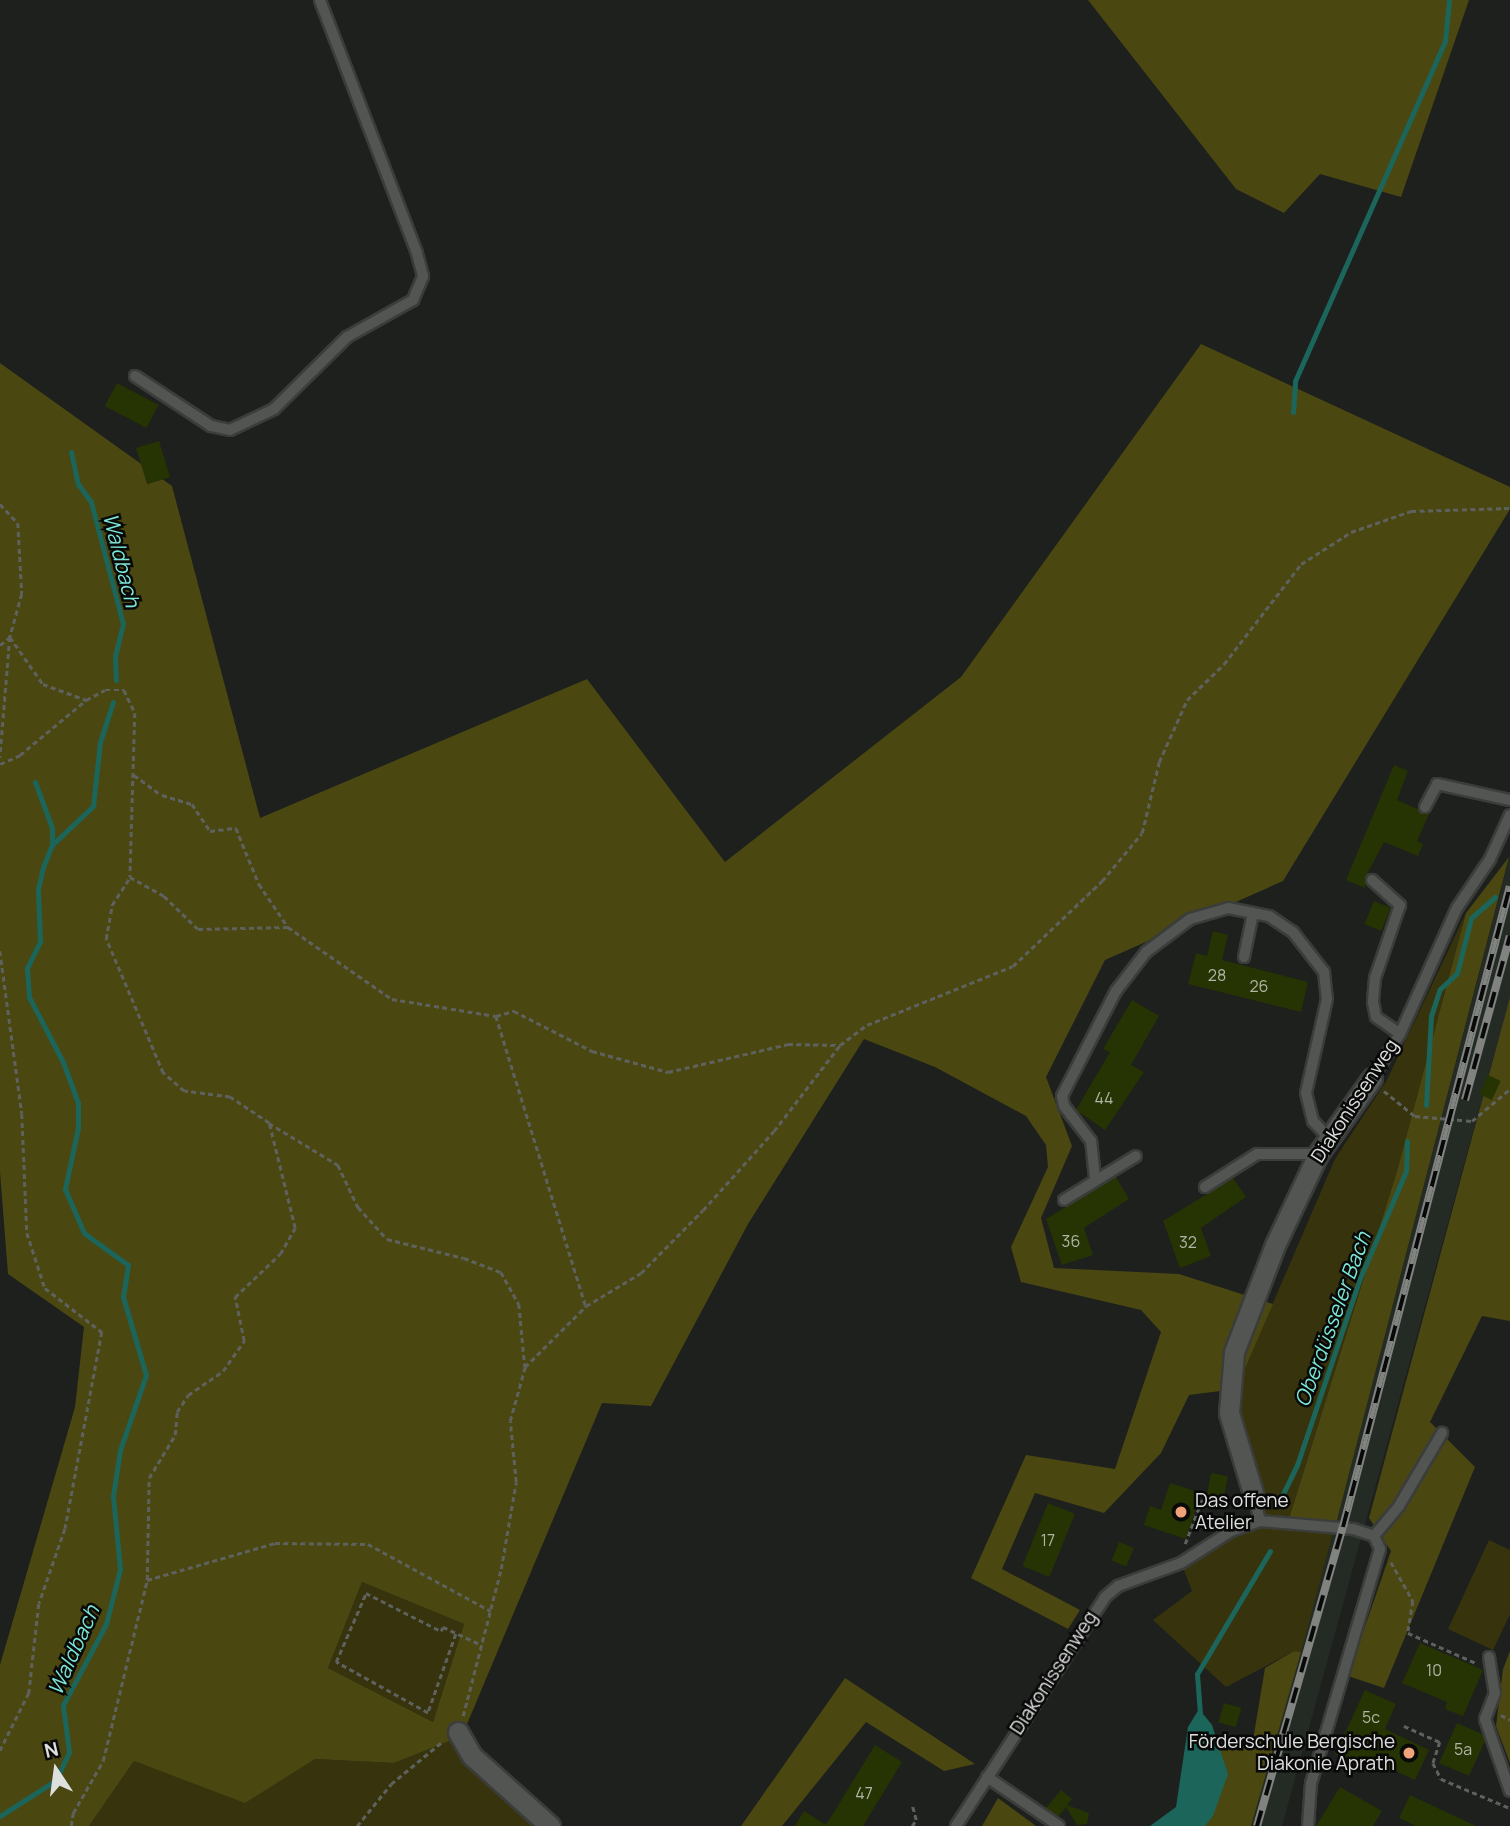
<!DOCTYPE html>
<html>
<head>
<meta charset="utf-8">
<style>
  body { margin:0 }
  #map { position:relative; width:1510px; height:1826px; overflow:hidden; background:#1d201d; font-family:Manrope,sans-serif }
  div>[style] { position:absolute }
  .built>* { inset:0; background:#242b24 }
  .green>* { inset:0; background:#37340d }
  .forest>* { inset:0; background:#4a4711 }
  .water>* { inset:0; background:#1c655b }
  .stream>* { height:5px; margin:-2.5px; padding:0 2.5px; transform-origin:2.5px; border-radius:2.5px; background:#1c655b }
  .building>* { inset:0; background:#263302; transform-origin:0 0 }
  .path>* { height:2.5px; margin-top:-1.25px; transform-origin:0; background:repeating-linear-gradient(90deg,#5e615e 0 5px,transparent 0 8.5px) }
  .roads { filter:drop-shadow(2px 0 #3b3d3b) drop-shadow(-2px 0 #3b3d3b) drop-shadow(0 2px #3b3d3b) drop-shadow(0 -2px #3b3d3b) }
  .service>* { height:10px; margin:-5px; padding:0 5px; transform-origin:5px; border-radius:5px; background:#525552 }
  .minor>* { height:19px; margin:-9.5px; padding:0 9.5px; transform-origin:9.5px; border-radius:9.5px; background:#525552 }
  .rail>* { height:8px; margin-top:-4px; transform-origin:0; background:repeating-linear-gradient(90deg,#080908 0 16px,#808380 0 32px); box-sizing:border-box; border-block:2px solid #808380 }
  .dots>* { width:19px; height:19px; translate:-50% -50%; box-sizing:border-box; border:4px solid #080908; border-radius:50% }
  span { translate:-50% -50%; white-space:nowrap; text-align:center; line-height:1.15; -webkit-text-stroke:5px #080908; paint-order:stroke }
  .number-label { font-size:16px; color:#b0b5a7 }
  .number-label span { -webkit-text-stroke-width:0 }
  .street-label { font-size:19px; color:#dee0de }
  .poi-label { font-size:19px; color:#dee0de }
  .left { translate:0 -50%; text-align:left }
  .right { translate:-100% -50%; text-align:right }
  .water-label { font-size:21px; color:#7ce6d5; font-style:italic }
  .north { position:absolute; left:21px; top:1735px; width:70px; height:70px; -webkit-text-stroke:5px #080908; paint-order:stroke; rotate:347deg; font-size:19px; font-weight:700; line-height:28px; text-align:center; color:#dee0de }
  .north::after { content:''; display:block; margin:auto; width:24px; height:32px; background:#dee0de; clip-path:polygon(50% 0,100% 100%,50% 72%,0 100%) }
</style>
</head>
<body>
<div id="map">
  <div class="built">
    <div style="clip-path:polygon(1510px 855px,1510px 997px,1282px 1826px,1251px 1826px,1337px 1520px)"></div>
  </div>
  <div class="green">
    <div style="clip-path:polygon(1466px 913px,1397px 1171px,1288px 1522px,1264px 1516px,1236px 1389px,1335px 1159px,1387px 1080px)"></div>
    <div style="clip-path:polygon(1258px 1527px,1333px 1533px,1301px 1652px,1294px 1651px,1226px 1687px,1153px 1620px,1192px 1591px,1182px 1565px,1233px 1536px)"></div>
    <div style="clip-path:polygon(1489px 1540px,1510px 1550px,1510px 1614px,1493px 1650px,1448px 1629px)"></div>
    <div style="clip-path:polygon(362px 1582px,464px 1624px,433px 1722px,328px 1668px)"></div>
    <div style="clip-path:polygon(462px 1736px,555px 1826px,89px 1826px,134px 1761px,245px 1802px,315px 1759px,394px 1763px)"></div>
  </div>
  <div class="forest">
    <div style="clip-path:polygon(1088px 0,1469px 0,1401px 197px,1320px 174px,1284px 213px,1236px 189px)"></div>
    <div style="clip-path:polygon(evenodd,1201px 344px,1510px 487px,1510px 509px,1283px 881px,1105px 960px,1046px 1077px,1072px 1146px,1041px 1218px,1054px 1268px,1179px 1274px,1273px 1304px,1236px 1389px,1189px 1395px,1161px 1453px,1104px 1513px,1035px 1493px,1002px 1569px,1080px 1610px,1068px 1629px,971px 1578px,1026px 1455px,1115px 1469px,1161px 1332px,1141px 1310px,1021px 1282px,1011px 1247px,1048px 1167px,1046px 1145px,1026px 1116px,935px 1067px,864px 1039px,748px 1224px,651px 1406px,602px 1403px,462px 1736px,394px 1763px,315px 1759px,245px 1803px,134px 1761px,89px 1826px,0 1826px,0 1665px,75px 1407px,84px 1327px,8px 1274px,0 1172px,0 363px,172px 486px,260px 818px,587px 679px,725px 862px,961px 677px,1201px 344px,362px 1582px,464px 1624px,433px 1722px,328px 1668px,362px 1582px)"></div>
    <div style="clip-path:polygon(1509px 857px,1337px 1520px,1288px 1522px,1397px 1171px,1466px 913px)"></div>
    <div style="clip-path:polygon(1510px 997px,1510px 1321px,1482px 1316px,1430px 1422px,1475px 1467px,1384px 1688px,1348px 1676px,1391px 1551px,1369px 1518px)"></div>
    <div style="clip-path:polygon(1294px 1651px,1301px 1652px,1251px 1826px,1198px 1826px,1221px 1748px,1252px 1746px,1265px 1668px)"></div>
    <div style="clip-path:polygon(1510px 1651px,1510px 1763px,1496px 1726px,1503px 1669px)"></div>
    <div style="clip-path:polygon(845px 1678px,975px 1764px,944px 1771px,866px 1722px,782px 1826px,741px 1826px)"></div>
    <div style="clip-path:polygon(998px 1798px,1036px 1826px,982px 1826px)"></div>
  </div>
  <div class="water">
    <div style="clip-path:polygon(1199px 1709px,1212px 1725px,1228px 1774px,1213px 1816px,1205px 1826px,1150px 1826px,1176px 1807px,1188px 1727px)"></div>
  </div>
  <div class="stream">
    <div style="left:1293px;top:412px;width:31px;rotate:-86deg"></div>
    <div style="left:1295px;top:381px;width:372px;rotate:-66.2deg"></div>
    <div style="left:1445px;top:41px;width:41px;rotate:-84.4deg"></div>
    <div style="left:71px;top:452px;width:33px;rotate:78deg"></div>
    <div style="left:78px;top:484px;width:22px;rotate:54deg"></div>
    <div style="left:91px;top:502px;width:126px;rotate:75.3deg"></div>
    <div style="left:123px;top:624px;width:33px;rotate:104deg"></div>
    <div style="left:115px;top:656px;width:24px;rotate:88deg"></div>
    <div style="left:35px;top:782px;width:49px;rotate:69.7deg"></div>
    <div style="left:52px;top:828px;width:17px;rotate:90deg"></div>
    <div style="left:1426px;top:1105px;width:89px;rotate:-86.8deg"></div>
    <div style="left:1431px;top:1016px;width:28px;rotate:-72deg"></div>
    <div style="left:1440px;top:989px;width:23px;rotate:-43deg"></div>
    <div style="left:1457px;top:973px;width:57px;rotate:-75.7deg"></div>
    <div style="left:1471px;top:918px;width:32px;rotate:-41deg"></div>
    <div style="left:1277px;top:1506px;width:46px;rotate:-64deg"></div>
    <div style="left:1297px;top:1465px;width:197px;rotate:-71.4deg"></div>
    <div style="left:1360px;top:1278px;width:116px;rotate:-66.7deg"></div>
    <div style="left:1406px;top:1171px;width:30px;rotate:-88deg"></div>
    <div style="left:1200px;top:1714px;width:40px;rotate:-94.3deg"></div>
    <div style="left:1197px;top:1674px;width:143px;rotate:-59.3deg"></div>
    <div style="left:0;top:1816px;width:67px;rotate:-32.7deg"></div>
    <div style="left:56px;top:1780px;width:31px;rotate:-65deg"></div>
    <div style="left:69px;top:1752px;width:47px;rotate:-97.3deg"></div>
    <div style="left:63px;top:1705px;width:92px;rotate:-62deg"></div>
    <div style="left:106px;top:1624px;width:57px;rotate:-75.7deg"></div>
    <div style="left:120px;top:1569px;width:73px;rotate:-95.5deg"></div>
    <div style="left:113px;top:1496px;width:47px;rotate:-81.3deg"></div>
    <div style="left:120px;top:1450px;width:79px;rotate:-70.9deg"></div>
    <div style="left:146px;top:1375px;width:81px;rotate:-106.4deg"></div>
    <div style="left:123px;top:1297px;width:32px;rotate:-81deg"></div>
    <div style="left:128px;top:1265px;width:54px;rotate:-144deg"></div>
    <div style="left:84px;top:1233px;width:48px;rotate:-113.4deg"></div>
    <div style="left:65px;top:1189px;width:62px;rotate:-78deg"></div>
    <div style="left:78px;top:1128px;width:25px;rotate:-90deg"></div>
    <div style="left:78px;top:1103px;width:44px;rotate:-110.1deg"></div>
    <div style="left:63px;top:1062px;width:73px;rotate:-117.6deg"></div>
    <div style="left:29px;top:997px;width:29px;rotate:-94deg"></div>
    <div style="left:27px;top:968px;width:30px;rotate:-64deg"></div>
    <div style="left:40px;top:941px;width:52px;rotate:-92.2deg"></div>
    <div style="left:38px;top:889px;width:23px;rotate:-77deg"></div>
    <div style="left:43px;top:867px;width:24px;rotate:-68deg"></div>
    <div style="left:52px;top:845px;width:57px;rotate:-43.6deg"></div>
    <div style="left:93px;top:806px;width:64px;rotate:-83.8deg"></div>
    <div style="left:100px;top:742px;width:42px;rotate:-72deg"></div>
  </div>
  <div class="building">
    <div style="left:117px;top:383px;width:47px;height:26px;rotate:28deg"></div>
    <div style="left:159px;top:441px;width:38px;height:24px;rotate:73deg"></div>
    <div style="clip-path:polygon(1394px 765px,1408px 771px,1397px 800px,1429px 814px,1417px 841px,1423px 844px,1418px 856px,1384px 842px,1365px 878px,1365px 888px,1346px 880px)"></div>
    <div style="left:1374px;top:901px;width:18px;height:25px;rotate:22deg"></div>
    <div style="clip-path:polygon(1213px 931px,1228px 935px,1222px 960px,1308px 982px,1301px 1012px,1188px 984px,1196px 953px,1207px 956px)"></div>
    <div style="clip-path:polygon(1132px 1000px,1159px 1016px,1131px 1065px,1144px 1072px,1105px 1130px,1076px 1110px,1110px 1052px,1103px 1049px)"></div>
    <div style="left:1488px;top:1075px;width:14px;height:21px;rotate:25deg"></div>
    <div style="clip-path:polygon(1116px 1177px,1129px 1199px,1084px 1228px,1093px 1255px,1062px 1265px,1046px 1219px)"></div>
    <div style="clip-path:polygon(1233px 1178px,1246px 1197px,1201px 1228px,1211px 1256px,1180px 1268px,1163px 1221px)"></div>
    <div style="left:1211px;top:1473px;width:17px;height:25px;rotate:10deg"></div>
    <div style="clip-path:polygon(1170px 1483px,1201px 1493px,1186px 1539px,1144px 1525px,1150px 1506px,1161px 1510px)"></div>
    <div style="left:1048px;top:1503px;width:29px;height:68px;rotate:22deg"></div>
    <div style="left:1119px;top:1542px;width:16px;height:20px;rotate:22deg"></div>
    <div style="clip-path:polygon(1420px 1643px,1483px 1670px,1463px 1716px,1445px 1709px,1447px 1702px,1402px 1683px)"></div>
    <div style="clip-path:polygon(1365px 1690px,1396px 1704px,1385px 1729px,1429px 1750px,1415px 1780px,1370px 1759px,1366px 1769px,1335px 1754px)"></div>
    <div style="left:1224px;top:1703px;width:18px;height:20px;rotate:16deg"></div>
    <div style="clip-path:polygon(1457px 1723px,1482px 1734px,1485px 1741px,1469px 1776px,1439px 1763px)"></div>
    <div style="clip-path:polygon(875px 1745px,902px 1762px,863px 1826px,795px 1826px,804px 1811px,826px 1825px)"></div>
    <div style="clip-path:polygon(1340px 1787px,1382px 1811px,1373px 1826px,1316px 1826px)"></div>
    <div style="clip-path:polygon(1061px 1790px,1072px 1799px,1067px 1805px,1089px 1813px,1087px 1824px,1077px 1825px,1066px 1807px,1058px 1817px,1046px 1808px)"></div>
    <div style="clip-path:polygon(1410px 1795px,1476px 1826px,1416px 1826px,1399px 1818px)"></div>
  </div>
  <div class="path">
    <div style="left:0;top:504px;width:26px;rotate:47deg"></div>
    <div style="left:18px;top:523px;width:71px;rotate:86.8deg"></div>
    <div style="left:22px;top:594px;width:45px;rotate:105.6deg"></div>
    <div style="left:10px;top:637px;width:121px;rotate:94.7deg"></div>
    <div style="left:0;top:645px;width:13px;rotate:-39deg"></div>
    <div style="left:10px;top:637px;width:57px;rotate:54.9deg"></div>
    <div style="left:43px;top:684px;width:46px;rotate:20.4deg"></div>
    <div style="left:86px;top:700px;width:21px;rotate:-28deg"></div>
    <div style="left:105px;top:690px;width:19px"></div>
    <div style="left:124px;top:690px;width:25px;rotate:64deg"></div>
    <div style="left:135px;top:713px;width:164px;rotate:91.7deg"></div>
    <div style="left:130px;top:877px;width:39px;rotate:29deg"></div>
    <div style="left:164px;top:896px;width:47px;rotate:44.1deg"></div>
    <div style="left:198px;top:929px;width:90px;rotate:-1.3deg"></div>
    <div style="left:288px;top:927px;width:126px;rotate:34.7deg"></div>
    <div style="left:392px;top:999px;width:105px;rotate:9.3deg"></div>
    <div style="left:496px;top:1016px;width:19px;rotate:-16deg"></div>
    <div style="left:514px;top:1011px;width:88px;rotate:27.1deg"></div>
    <div style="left:592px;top:1051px;width:79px;rotate:15.4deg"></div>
    <div style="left:668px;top:1072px;width:123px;rotate:-13.1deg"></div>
    <div style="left:788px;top:1044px;width:52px;rotate:1.1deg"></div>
    <div style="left:0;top:764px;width:22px;rotate:-24deg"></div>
    <div style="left:20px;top:755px;width:86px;rotate:-39.8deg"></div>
    <div style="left:134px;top:775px;width:34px;rotate:36deg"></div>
    <div style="left:162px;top:795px;width:31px;rotate:17deg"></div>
    <div style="left:192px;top:804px;width:32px;rotate:56deg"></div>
    <div style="left:210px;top:831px;width:26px;rotate:-7deg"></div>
    <div style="left:236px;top:828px;width:61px;rotate:67.7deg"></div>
    <div style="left:259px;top:884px;width:52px;rotate:56deg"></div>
    <div style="left:0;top:951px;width:164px;rotate:82.3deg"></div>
    <div style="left:22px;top:1114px;width:119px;rotate:87.6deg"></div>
    <div style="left:27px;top:1233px;width:58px;rotate:71.9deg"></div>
    <div style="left:45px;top:1288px;width:72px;rotate:37.7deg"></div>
    <div style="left:102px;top:1332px;width:200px;rotate:100.6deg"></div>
    <div style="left:65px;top:1529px;width:79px;rotate:109.1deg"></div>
    <div style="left:39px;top:1604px;width:90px;rotate:96.4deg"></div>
    <div style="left:29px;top:1693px;width:65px;rotate:116.6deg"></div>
    <div style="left:496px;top:1016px;width:304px;rotate:72.8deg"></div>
    <div style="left:1384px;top:1091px;width:40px;rotate:39deg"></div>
    <div style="left:1415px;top:1116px;width:57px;rotate:5deg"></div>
    <div style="left:1472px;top:1121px;width:50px;rotate:-40.1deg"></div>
    <div style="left:269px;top:1123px;width:81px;rotate:31.3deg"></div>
    <div style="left:338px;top:1165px;width:47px;rotate:64.5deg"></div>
    <div style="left:358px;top:1207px;width:43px;rotate:47.8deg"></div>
    <div style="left:387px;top:1239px;width:79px;rotate:13.9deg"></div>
    <div style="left:464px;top:1258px;width:40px;rotate:21deg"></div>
    <div style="left:501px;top:1272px;width:37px;rotate:61deg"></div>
    <div style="left:519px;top:1304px;width:63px;rotate:84.6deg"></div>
    <div style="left:1185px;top:1544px;width:53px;rotate:-69.2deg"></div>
    <div style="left:1391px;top:1562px;width:45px;rotate:60.6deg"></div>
    <div style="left:1413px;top:1601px;width:32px;rotate:99deg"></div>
    <div style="left:1408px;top:1633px;width:74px;rotate:23.8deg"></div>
    <div style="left:147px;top:1580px;width:133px;rotate:-16.1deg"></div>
    <div style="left:275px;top:1543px;width:93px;rotate:0.6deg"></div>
    <div style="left:368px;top:1544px;width:140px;rotate:28.6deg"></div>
    <div style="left:456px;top:1634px;width:84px;rotate:109.5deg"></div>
    <div style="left:428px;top:1713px;width:105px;rotate:-151deg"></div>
    <div style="left:336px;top:1662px;width:75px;rotate:-66.5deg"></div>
    <div style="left:366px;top:1593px;width:84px;rotate:26.9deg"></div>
    <div style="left:441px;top:1631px;width:4px;rotate:-63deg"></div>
    <div style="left:443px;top:1627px;width:43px;rotate:24.8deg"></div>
    <div style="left:1501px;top:1715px;width:10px;rotate:29deg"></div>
    <div style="left:463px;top:1716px;width:152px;rotate:-75.5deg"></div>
    <div style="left:501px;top:1569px;width:88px;rotate:-80.2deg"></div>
    <div style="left:516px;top:1482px;width:61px;rotate:-95.6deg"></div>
    <div style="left:510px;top:1421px;width:56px;rotate:-74.5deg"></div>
    <div style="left:525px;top:1367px;width:86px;rotate:-45deg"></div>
    <div style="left:586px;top:1306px;width:64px;rotate:-31deg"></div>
    <div style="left:641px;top:1273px;width:88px;rotate:-45.5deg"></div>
    <div style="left:703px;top:1210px;width:106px;rotate:-48.1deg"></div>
    <div style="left:774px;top:1131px;width:108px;rotate:-52.5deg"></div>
    <div style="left:840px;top:1045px;width:34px;rotate:-37deg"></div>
    <div style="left:867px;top:1025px;width:157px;rotate:-22deg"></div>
    <div style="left:1013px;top:966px;width:123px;rotate:-43.7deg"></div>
    <div style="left:1102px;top:881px;width:62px;rotate:-50.2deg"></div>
    <div style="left:1142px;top:833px;width:73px;rotate:-76.5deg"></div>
    <div style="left:1159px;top:762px;width:68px;rotate:-65.7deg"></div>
    <div style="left:1187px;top:700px;width:52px;rotate:-44.2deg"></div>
    <div style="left:1224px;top:664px;width:126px;rotate:-52.4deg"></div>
    <div style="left:1301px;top:564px;width:59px;rotate:-32.6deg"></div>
    <div style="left:1351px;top:532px;width:64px;rotate:-19.3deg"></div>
    <div style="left:1411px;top:511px;width:99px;rotate:-1.7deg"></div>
    <div style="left:1404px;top:1726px;width:39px;rotate:24deg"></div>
    <div style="left:1440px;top:1742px;width:22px;rotate:108deg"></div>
    <div style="left:1433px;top:1763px;width:18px;rotate:63deg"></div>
    <div style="left:1441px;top:1779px;width:75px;rotate:22.8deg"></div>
    <div style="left:71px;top:1826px;width:13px;rotate:-81deg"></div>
    <div style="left:73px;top:1813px;width:60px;rotate:-60deg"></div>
    <div style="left:103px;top:1761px;width:186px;rotate:-76.3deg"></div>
    <div style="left:147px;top:1580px;width:102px;rotate:-88.9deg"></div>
    <div style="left:149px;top:1478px;width:50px;rotate:-58.8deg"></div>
    <div style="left:175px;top:1435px;width:23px;rotate:-85deg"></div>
    <div style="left:177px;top:1412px;width:20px;rotate:-57deg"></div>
    <div style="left:188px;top:1395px;width:42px;rotate:-34.4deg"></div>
    <div style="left:223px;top:1371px;width:37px;rotate:-55deg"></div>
    <div style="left:244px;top:1341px;width:45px;rotate:-101.6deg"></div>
    <div style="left:235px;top:1297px;width:62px;rotate:-43.7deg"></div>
    <div style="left:280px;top:1254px;width:30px;rotate:-60deg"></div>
    <div style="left:295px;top:1228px;width:108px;rotate:-103.9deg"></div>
    <div style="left:269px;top:1123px;width:47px;rotate:-146.3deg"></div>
    <div style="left:230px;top:1097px;width:46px;rotate:-172.6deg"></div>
    <div style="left:184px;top:1091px;width:28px;rotate:-139deg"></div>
    <div style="left:163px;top:1073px;width:146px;rotate:-113deg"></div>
    <div style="left:106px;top:939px;width:35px;rotate:-80deg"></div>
    <div style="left:112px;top:905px;width:33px;rotate:-57deg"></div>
    <div style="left:357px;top:1826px;width:54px;rotate:-51deg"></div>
    <div style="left:391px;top:1784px;width:67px;rotate:-39.6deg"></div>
    <div style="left:912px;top:1826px;width:7px;rotate:-56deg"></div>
    <div style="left:916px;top:1820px;width:16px;rotate:-105deg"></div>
  </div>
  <div class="roads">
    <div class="service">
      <div style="left:135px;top:376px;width:91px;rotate:33.3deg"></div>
      <div style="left:211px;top:426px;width:19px;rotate:12deg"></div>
      <div style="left:230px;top:430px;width:49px;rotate:-25.5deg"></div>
      <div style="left:274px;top:409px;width:103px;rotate:-44.6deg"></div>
      <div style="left:347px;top:337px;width:76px;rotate:-29.3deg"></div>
      <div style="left:413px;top:300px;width:26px;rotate:-67deg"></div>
      <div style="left:423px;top:276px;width:24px;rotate:-105deg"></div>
      <div style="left:417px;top:253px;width:271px;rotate:-111deg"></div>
      <div style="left:1425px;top:807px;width:26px;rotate:-62deg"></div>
      <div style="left:1437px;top:784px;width:75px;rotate:12.4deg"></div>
      <div style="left:1372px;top:880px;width:38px;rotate:42deg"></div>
      <div style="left:1400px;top:905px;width:77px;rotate:108.9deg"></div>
      <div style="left:1375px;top:978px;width:24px;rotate:95deg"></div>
      <div style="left:1373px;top:1002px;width:15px;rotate:79deg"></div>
      <div style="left:1376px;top:1017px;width:29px;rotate:35deg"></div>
      <div style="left:1244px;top:957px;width:45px;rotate:-78.4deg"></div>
      <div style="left:1253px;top:913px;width:16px;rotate:11deg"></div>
      <div style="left:1269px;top:916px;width:29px;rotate:34deg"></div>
      <div style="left:1293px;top:932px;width:51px;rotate:52.2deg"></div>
      <div style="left:1324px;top:972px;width:27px;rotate:84deg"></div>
      <div style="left:1327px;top:999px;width:96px;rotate:102.6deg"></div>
      <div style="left:1306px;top:1093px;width:29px;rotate:76deg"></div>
      <div style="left:1313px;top:1121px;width:22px;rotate:47deg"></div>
      <div style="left:1372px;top:1078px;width:52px;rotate:-57.5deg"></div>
      <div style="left:1400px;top:1034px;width:138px;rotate:-65.7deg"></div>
      <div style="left:1457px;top:908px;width:59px;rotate:-56deg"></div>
      <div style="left:1490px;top:859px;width:48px;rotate:-65.6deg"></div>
      <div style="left:1095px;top:1178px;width:37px;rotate:-96deg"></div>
      <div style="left:1091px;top:1141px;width:44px;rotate:-127.6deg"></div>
      <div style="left:1064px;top:1106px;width:10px;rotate:-101deg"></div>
      <div style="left:1062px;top:1096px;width:118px;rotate:-62.8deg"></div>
      <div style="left:1116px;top:991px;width:49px;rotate:-52.4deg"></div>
      <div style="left:1146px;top:952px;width:55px;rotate:-36.9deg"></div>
      <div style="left:1190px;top:919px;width:40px;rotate:-16deg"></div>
      <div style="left:1228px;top:908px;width:25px;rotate:11deg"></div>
      <div style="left:1205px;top:1187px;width:62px;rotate:-32.4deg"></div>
      <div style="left:1257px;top:1154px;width:61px"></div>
      <div style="left:1064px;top:1200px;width:84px;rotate:-31.4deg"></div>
      <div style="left:1253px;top:1493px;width:29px;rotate:76deg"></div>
      <div style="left:1260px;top:1521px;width:93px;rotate:4.9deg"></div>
      <div style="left:1353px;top:1529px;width:22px;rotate:18deg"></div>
      <div style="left:1374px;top:1536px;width:14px;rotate:65deg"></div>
      <div style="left:1380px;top:1549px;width:244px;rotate:106.4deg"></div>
      <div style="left:1311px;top:1783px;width:43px;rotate:94deg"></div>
      <div style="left:1374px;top:1536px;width:39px;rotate:-50deg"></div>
      <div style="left:1399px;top:1506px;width:85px;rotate:-59.5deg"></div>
      <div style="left:1489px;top:1657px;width:36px;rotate:81deg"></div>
      <div style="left:1495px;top:1693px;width:28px;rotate:111deg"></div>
      <div style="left:1485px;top:1719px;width:76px;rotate:70.9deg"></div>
      <div style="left:987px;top:1777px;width:87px;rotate:34.2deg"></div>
      <div style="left:956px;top:1826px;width:273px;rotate:-56.9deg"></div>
      <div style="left:1105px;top:1597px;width:17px;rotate:-40deg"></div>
      <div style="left:1118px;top:1586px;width:67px;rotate:-20.1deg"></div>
      <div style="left:1181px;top:1563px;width:59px;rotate:-32.6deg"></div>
      <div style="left:1231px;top:1531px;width:31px;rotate:-19deg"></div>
    </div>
    <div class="minor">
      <div style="left:1253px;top:1493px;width:84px;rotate:-106.7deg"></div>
      <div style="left:1229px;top:1413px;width:61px;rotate:-85.3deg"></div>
      <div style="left:1234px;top:1352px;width:115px;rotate:-69deg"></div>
      <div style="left:1275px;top:1245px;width:101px;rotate:-64.7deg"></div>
      <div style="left:1318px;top:1154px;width:93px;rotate:-54.6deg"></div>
      <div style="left:458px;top:1732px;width:28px;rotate:60deg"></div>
      <div style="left:472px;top:1756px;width:105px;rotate:41.9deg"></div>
    </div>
  </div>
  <div class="rail">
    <div style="left:1465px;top:1100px;width:170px;rotate:-74.7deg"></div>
    <div style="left:1257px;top:1826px;width:311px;rotate:-74deg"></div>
    <div style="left:1343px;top:1527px;width:662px;rotate:-75.4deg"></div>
  </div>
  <div class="dots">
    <div style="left:1181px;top:1512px;background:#f0a279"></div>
    <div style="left:1409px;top:1753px;background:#f0a279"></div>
  </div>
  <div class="number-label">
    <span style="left:1217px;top:975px">28</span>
    <span style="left:1259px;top:986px">26</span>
    <span style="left:1104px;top:1098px">44</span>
    <span style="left:1071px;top:1241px">36</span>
    <span style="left:1188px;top:1242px">32</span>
    <span style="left:1048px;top:1540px">17</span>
    <span style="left:1434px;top:1670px">10</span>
    <span style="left:1371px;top:1717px">5c</span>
    <span style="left:1463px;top:1749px">5a</span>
    <span style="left:864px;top:1793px">47</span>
  </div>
  <div class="street-label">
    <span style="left:1355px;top:1101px;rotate:-57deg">Diakonissenweg</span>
    <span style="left:1054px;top:1673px;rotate:-57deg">Diakonissenweg</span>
  </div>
  <div class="poi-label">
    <span class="left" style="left:1195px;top:1512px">Das offene<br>Atelier</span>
    <span class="right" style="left:1395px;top:1753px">Förderschule Bergische<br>Diakonie Aprath</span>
  </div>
  <div class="water-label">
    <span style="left:122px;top:560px;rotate:76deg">Waldbach</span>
    <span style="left:1332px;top:1319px;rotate:-70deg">Oberdüsseler Bach</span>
    <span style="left:73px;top:1650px;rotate:-66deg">Waldbach</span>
  </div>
  <div class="north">N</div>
</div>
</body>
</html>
